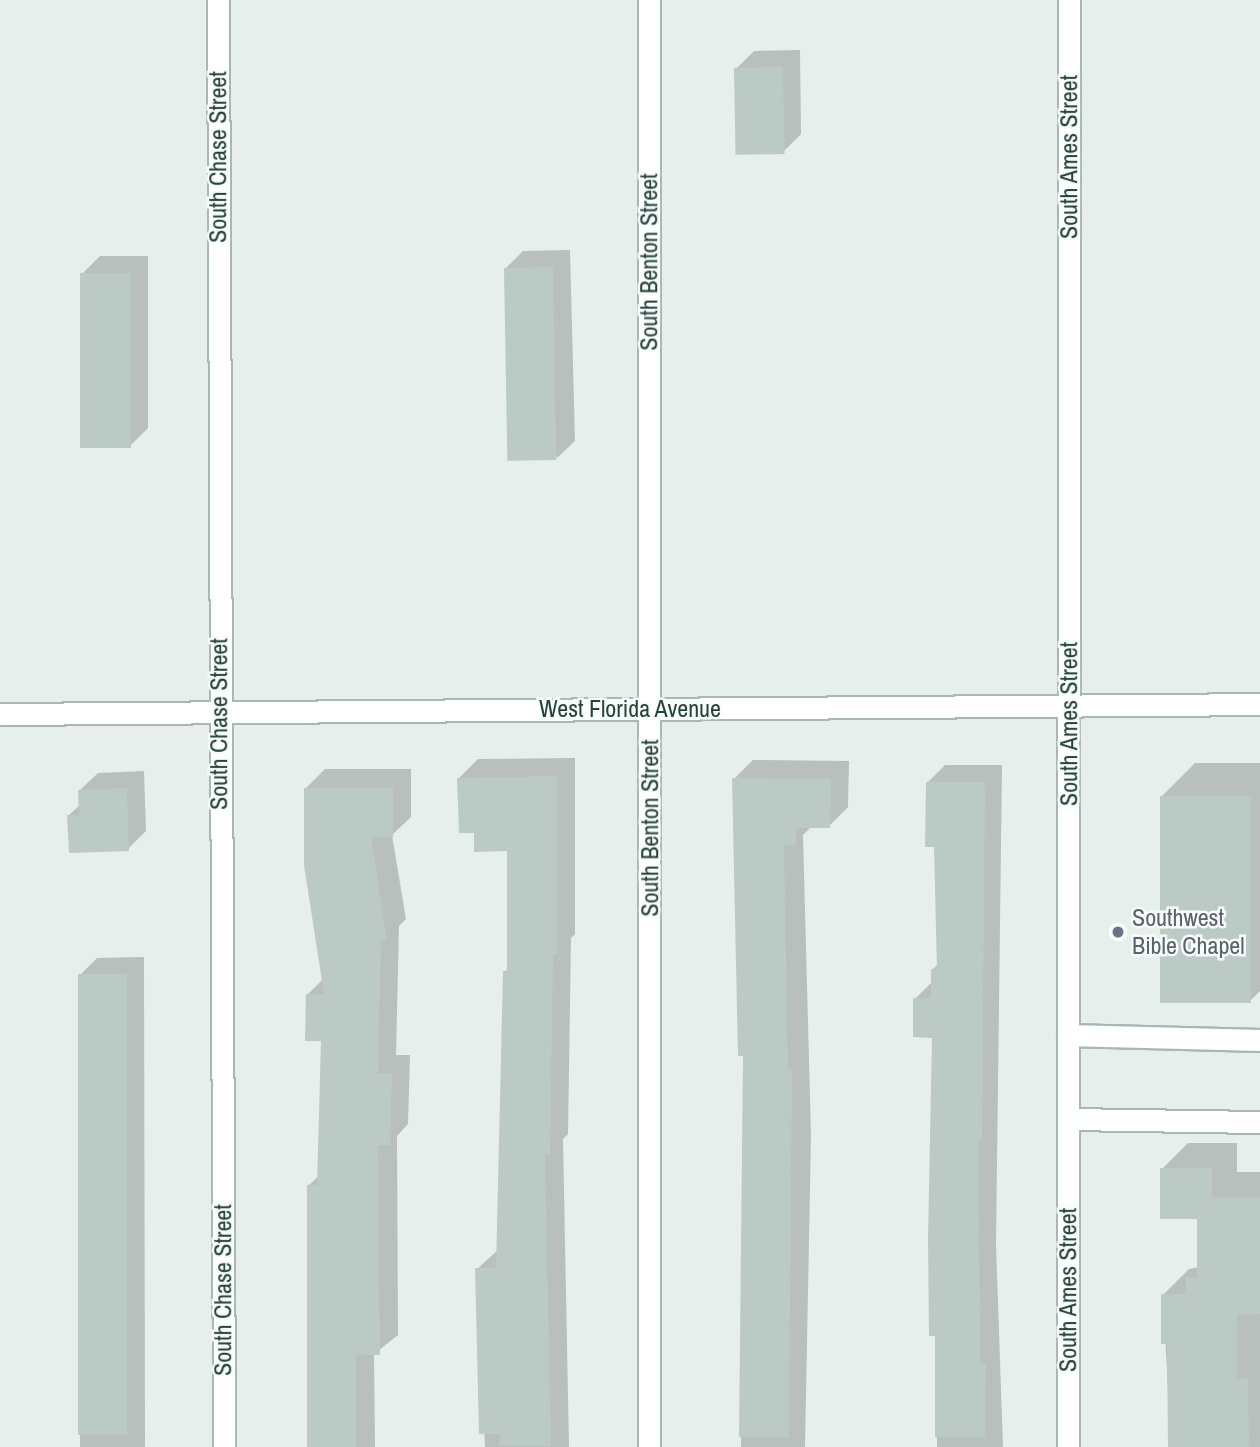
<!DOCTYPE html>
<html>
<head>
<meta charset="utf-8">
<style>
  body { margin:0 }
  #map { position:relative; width:1260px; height:1447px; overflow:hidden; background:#e6efeb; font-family:"Archivo Narrow",sans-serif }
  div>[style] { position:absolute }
  .shadow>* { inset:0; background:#0003 }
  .building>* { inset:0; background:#bbcac4; transform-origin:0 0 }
  .roads { filter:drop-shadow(2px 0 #a8b8b2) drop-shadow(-2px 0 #a8b8b2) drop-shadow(0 2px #a8b8b2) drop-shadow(0 -2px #a8b8b2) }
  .minor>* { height:21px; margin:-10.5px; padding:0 10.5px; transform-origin:10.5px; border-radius:10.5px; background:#fff }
  .dots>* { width:19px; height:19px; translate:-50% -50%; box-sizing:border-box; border:4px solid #f7fbf9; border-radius:50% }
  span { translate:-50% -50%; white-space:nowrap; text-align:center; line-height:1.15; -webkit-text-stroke:5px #f7fbf9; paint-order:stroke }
  .street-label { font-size:24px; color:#24423a }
  .worship-label { font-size:24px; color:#5b616d }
  .left { translate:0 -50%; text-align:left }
</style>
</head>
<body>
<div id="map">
  <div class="shadow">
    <div style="clip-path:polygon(800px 50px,801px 134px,783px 152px,736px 69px,754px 51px)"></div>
    <div style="clip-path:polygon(570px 250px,575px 441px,557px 458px,505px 269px,523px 251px)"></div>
    <div style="clip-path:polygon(100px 256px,148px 256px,148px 428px,130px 446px,82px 274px)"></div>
    <div style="clip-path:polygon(575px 758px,575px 934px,571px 938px,568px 1134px,563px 1139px,569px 1447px,485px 1447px,477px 1269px,498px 1250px,505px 972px,509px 967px,508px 849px,475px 831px,459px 778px,478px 759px)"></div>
    <div style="clip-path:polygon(753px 760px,849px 761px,848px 807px,829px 826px,812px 826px,803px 835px,811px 1135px,805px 1447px,741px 1447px,744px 1054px,734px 779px)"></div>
    <div style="clip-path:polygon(1195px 763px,1260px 763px,1260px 991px,1250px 1001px,1161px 797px)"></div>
    <div style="clip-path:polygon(945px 765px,1002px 765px,996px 1244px,1003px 1447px,937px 1447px,934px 1036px,915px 999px,933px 981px,933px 969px,938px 964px,936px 845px,928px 782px)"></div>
    <div style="clip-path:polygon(325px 769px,411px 769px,411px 817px,392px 835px,406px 919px,399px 926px,396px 1055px,410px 1055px,408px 1124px,397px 1136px,398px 1335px,374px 1354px,375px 1447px,311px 1447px,309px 1185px,319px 1176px,323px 1040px,308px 994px,323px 979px,306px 788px)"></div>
    <div style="clip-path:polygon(144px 771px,146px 831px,128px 849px,69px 815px,81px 804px,80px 790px,98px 773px)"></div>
    <div style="clip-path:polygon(144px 957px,145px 1447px,80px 1447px,80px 975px,97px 958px)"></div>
    <div style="clip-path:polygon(1188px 1143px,1237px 1143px,1237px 1172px,1260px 1172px,1260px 1447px,1171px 1447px,1163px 1295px,1189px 1269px,1199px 1267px,1199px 1217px,1162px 1169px)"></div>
  </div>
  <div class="building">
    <div style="left:783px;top:67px;width:87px;height:49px;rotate:89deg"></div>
    <div style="left:553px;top:267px;width:193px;height:49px;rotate:89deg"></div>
    <div style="left:80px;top:273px;width:51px;height:175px"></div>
    <div style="clip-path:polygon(557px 776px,557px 954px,553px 954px,550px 1155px,545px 1155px,551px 1446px,499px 1446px,500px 1434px,479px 1434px,475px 1268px,496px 1268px,503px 971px,507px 971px,507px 851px,474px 852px,474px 833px,459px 833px,457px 778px)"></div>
    <div style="clip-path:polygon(732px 778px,831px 779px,830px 828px,796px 828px,796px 845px,784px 845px,788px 1069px,792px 1069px,789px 1437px,739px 1437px,743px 1056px,738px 1056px)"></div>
    <div style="clip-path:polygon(926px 782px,985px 782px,982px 1139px,979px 1139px,980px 1364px,986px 1364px,985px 1437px,935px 1437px,935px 1336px,929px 1336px,928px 1238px,932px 1038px,913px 1037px,913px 998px,931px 998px,931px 969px,937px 969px,934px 847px,925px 847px)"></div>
    <div style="clip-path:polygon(127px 788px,129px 851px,69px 853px,67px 815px,79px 815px,78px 790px)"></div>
    <div style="clip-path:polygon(304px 788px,393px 788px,393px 837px,371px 837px,387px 940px,381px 941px,378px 1073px,392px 1073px,390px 1145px,378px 1145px,380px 1355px,356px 1355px,356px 1447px,307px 1447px,307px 1185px,317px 1185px,321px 1041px,305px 1041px,306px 994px,324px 994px,304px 865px)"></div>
    <div style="left:1160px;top:796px;width:91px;height:207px"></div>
    <div style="left:127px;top:974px;width:461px;height:49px;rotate:90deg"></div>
    <div style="clip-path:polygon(1160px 1168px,1212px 1168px,1212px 1197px,1260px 1197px,1260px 1314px,1237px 1315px,1237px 1378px,1248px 1378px,1249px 1447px,1168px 1447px,1167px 1344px,1161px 1344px,1161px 1294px,1186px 1294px,1186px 1277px,1197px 1277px,1197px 1219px,1160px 1219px)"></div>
  </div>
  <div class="roads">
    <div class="minor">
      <div style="left:218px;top:0;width:1447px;rotate:89.76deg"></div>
      <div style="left:0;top:714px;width:1260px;rotate:-0.45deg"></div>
      <div style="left:1068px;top:1035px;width:192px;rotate:1.5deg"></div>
      <div style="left:1068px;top:1119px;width:192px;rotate:0.9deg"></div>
      <div style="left:649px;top:1447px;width:1447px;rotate:-90deg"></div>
      <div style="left:1068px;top:1447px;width:1447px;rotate:-89.96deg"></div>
    </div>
  </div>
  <div class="dots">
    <div style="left:1118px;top:932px;background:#6b7280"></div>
  </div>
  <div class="street-label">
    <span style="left:218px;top:157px;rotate:-90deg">South Chase Street</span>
    <span style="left:1069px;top:157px;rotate:-90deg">South Ames Street</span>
    <span style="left:649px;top:262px;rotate:-90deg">South Benton Street</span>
    <span style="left:630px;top:709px">West Florida Avenue</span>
    <span style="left:219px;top:724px;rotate:-90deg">South Chase Street</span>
    <span style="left:1069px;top:724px;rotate:-90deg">South Ames Street</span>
    <span style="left:650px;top:828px;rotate:-90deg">South Benton Street</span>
    <span style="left:223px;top:1290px;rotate:-90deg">South Chase Street</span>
    <span style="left:1068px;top:1290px;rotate:-90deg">South Ames Street</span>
  </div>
  <div class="worship-label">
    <span class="left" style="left:1132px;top:932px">Southwest<br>Bible Chapel</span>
  </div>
</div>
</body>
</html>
